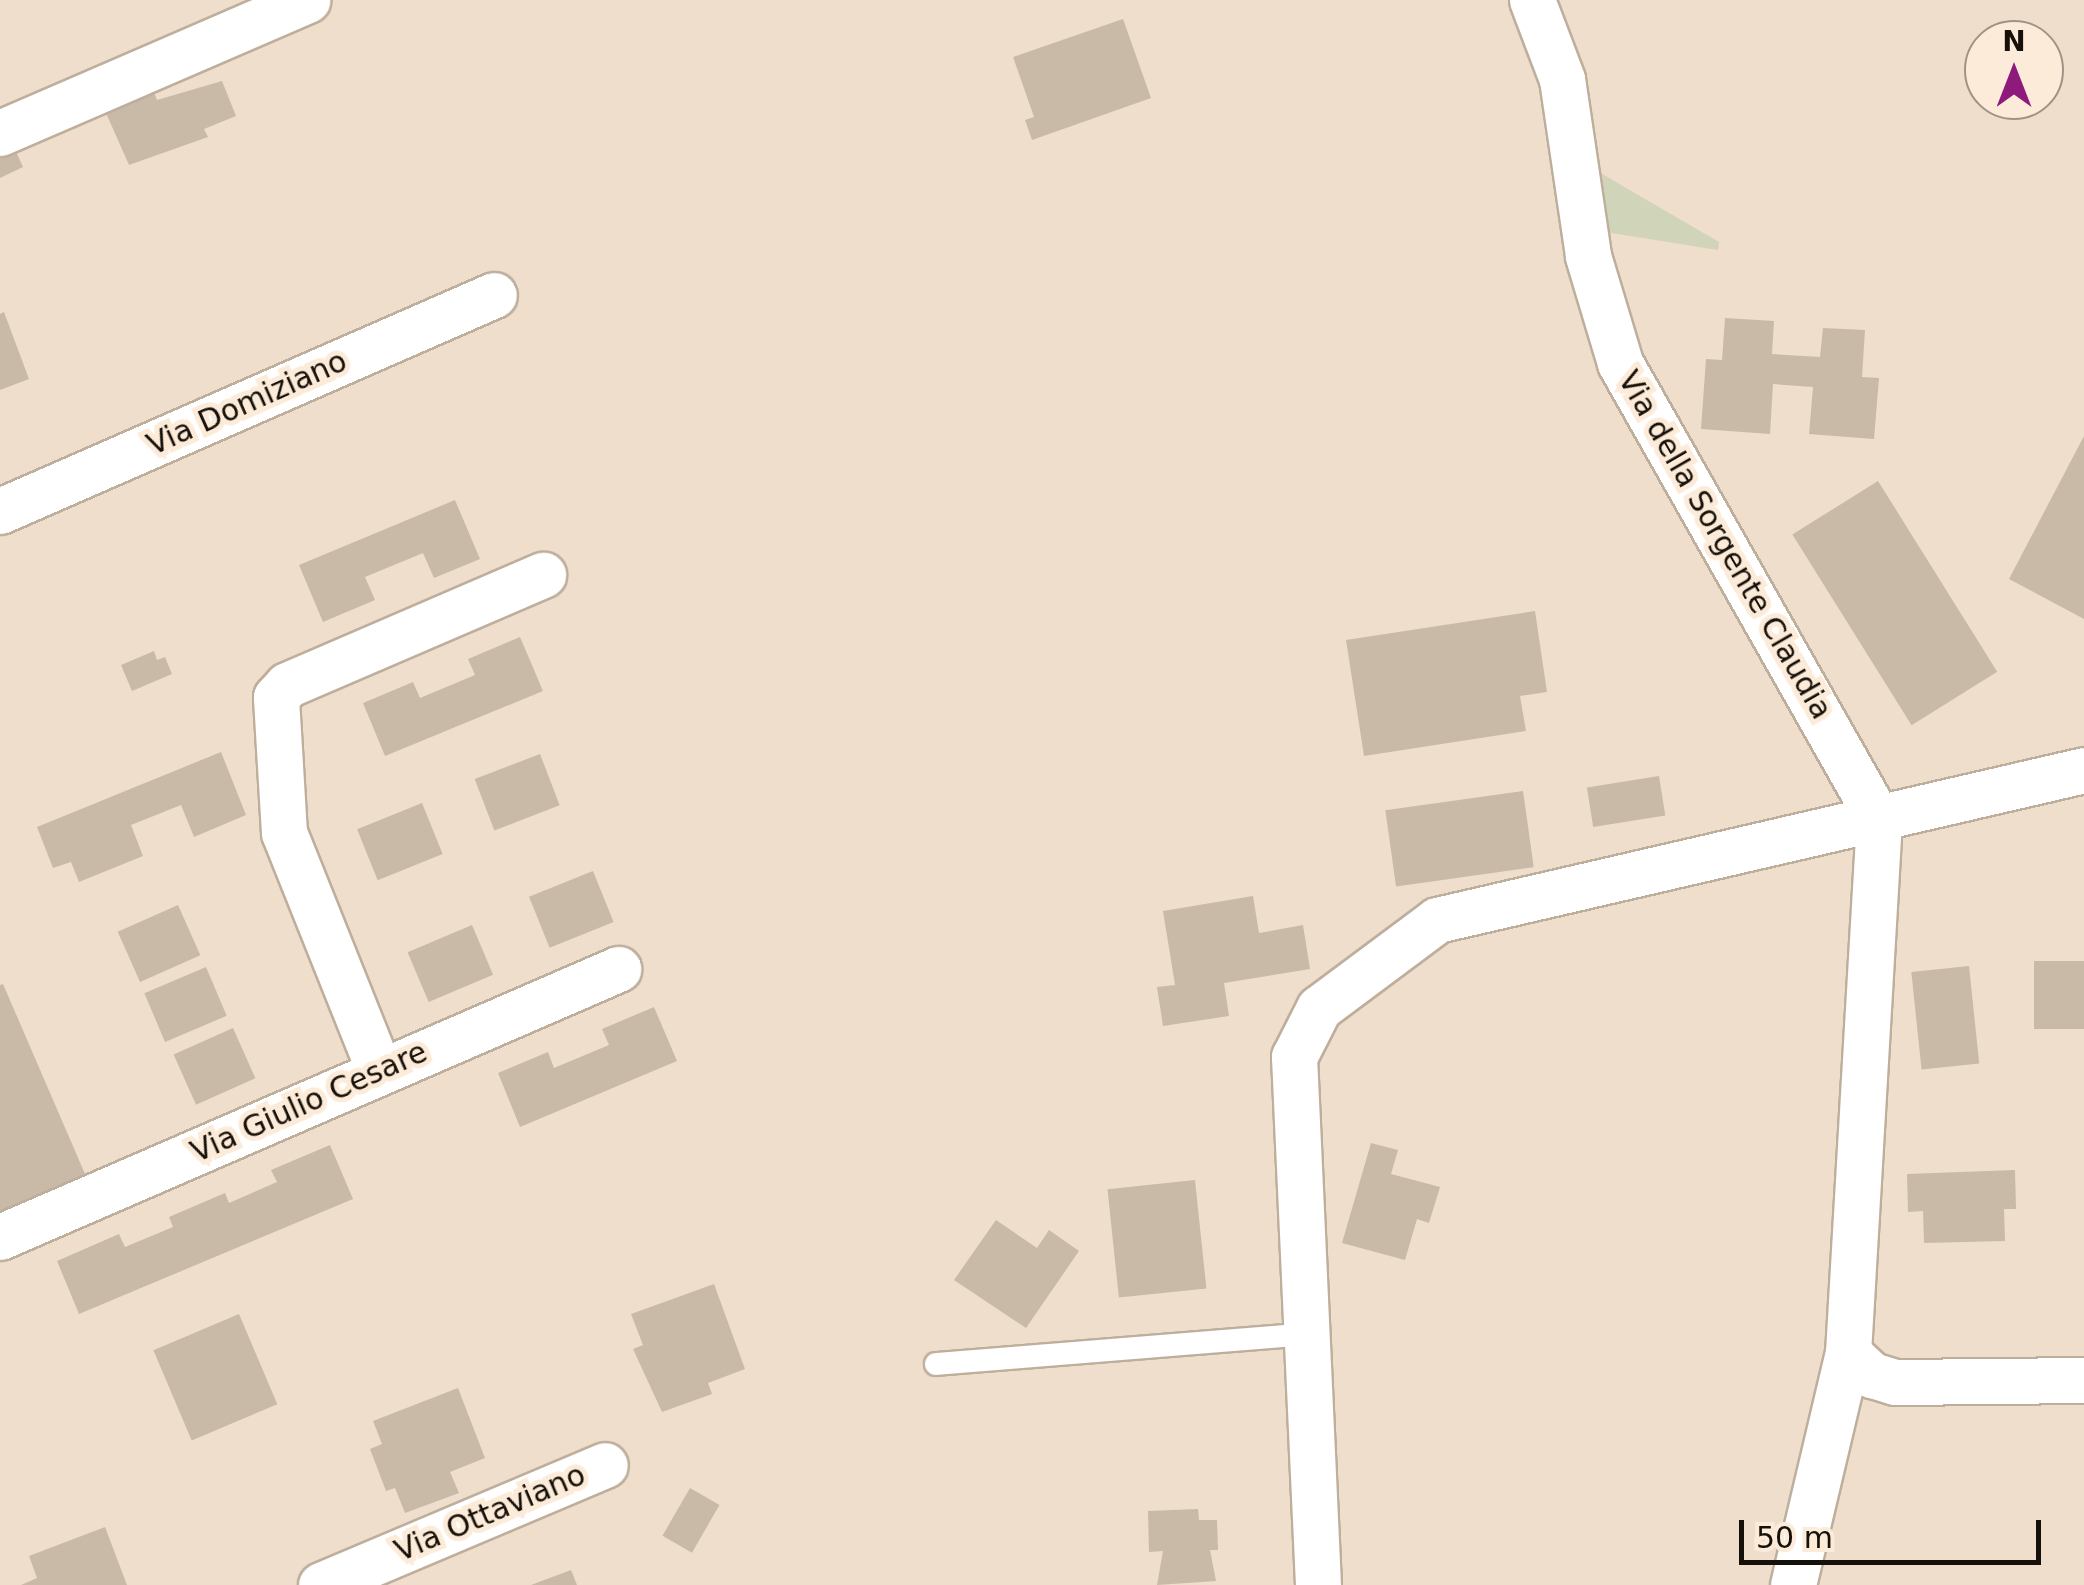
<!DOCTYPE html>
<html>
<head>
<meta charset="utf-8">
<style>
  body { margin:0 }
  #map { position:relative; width:2084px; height:1585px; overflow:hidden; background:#efdecb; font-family:"DejaVu Sans",sans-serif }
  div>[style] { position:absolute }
  .green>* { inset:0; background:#d0d4b8 }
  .building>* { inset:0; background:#c9b9a7; transform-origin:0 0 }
  .roads { filter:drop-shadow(2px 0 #beae9c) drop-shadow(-2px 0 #beae9c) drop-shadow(0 2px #beae9c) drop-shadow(0 -2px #beae9c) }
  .lane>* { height:22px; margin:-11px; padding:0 11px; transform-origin:11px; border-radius:11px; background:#fff }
  .street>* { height:45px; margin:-22.5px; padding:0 22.5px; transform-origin:22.5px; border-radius:22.5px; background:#fff }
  span { translate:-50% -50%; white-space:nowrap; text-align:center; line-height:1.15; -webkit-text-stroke:10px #fcebd8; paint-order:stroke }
  .street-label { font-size:30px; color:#151009 }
  .north { position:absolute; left:1964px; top:20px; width:100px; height:100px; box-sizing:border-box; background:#fcebd8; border:2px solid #a09385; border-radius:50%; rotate:0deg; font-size:28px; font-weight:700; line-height:40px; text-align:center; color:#151009 }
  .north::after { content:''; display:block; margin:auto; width:35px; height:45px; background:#8e1b7c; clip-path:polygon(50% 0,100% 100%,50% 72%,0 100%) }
  .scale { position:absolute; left:1739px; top:1520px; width:302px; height:45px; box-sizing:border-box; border:5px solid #151009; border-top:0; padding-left:12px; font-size:30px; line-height:35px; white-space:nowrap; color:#151009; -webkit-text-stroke:8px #fcebd8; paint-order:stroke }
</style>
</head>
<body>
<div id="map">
  <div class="green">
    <div style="clip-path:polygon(1597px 171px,1719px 242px,1718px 250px,1599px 231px)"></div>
  </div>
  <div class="building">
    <div style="clip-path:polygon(1123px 19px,1151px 98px,1032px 140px,1025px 120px,1034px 117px,1013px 57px)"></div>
    <div style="clip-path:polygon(222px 81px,236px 116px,204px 129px,208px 137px,129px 165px,106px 113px,154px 92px,157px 100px)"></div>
    <div style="clip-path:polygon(13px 145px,23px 167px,0 178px,0 152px)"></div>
    <div style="clip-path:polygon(4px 312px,29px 379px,0 390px,0 314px)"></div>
    <div style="clip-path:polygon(1725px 318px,1774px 321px,1772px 354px,1820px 357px,1823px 328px,1865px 330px,1862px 377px,1879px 378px,1874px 439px,1809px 434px,1813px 387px,1773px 384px,1770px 434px,1701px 429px,1706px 359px,1722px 360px)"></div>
    <div style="clip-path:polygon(2084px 436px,2084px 619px,2009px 579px)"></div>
    <div style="left:1878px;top:481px;width:225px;height:101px;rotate:58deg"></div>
    <div style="clip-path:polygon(455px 500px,480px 559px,434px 578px,423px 553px,365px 577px,375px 600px,323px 622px,299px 565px)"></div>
    <div style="clip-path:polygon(1535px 611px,1547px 692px,1520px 696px,1526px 731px,1364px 756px,1346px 640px)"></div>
    <div style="clip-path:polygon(520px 637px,543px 691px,385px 756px,363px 703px,413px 682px,420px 698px,475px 675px,468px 659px)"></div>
    <div style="clip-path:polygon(154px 651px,157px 660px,165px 657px,172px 674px,132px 691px,121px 665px)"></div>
    <div style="clip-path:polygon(221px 752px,246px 815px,194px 837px,181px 805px,131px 825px,143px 856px,79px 882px,71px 862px,53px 868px,37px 827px)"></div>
    <div style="left:540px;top:754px;width:55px;height:70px;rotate:69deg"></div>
    <div style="left:1659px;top:776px;width:40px;height:73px;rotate:81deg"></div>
    <div style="left:1523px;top:791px;width:77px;height:139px;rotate:82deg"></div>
    <div style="left:422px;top:803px;width:55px;height:70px;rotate:68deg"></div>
    <div style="left:593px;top:871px;width:55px;height:69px;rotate:68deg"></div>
    <div style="clip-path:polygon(1253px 896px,1259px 933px,1303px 925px,1310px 969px,1224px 983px,1229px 1016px,1163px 1026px,1157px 987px,1175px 985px,1163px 911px)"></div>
    <div style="left:178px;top:905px;width:55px;height:66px;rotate:66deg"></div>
    <div style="left:472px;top:925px;width:54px;height:70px;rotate:67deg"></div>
    <div style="left:2084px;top:961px;width:68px;height:50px;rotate:90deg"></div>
    <div style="left:1969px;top:966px;width:98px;height:58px;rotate:84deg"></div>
    <div style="left:206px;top:967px;width:53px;height:67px;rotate:67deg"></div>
    <div style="clip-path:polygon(3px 984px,85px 1174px,0 1211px,0 985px)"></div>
    <div style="clip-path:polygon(654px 1007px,677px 1061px,520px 1127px,498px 1073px,548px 1052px,554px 1068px,609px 1045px,602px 1029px)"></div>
    <div style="left:233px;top:1028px;width:55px;height:65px;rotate:66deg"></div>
    <div style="clip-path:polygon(1371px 1143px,1398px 1150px,1391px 1174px,1440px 1187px,1429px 1223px,1417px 1219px,1405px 1260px,1342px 1243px)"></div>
    <div style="clip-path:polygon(330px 1145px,353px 1199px,79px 1314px,57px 1261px,119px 1234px,125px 1247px,173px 1227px,169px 1217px,225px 1193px,229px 1203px,277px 1182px,271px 1170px)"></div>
    <div style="clip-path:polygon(2015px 1170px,2016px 1209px,2004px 1209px,2005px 1241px,1924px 1243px,1923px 1211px,1908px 1212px,1907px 1174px)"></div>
    <div style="left:1195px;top:1180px;width:109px;height:88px;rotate:84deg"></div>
    <div style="clip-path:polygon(996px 1220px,1037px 1248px,1049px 1230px,1079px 1251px,1026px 1328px,954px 1280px)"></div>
    <div style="clip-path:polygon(714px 1284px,745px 1369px,708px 1383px,712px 1394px,662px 1412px,633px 1349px,643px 1345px,631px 1314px)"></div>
    <div style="left:239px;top:1314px;width:98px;height:93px;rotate:67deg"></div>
    <div style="clip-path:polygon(458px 1388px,485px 1458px,450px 1472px,459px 1493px,405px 1513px,395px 1488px,386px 1491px,370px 1449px,382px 1444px,373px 1421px)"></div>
    <div style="left:690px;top:1488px;width:34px;height:55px;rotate:30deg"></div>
    <div style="clip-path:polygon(1198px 1509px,1199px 1520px,1217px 1520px,1218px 1550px,1210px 1550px,1216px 1581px,1157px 1585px,1163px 1551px,1149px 1552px,1148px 1511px)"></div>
    <div style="clip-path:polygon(105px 1527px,127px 1585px,21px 1585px,37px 1578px,29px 1556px)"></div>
    <div style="clip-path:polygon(571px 1570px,577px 1585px,531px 1585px)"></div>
  </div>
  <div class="roads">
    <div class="lane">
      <div style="left:936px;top:1364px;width:374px;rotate:-4.6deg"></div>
    </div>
    <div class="street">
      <div style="left:1532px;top:0;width:85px;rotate:69.2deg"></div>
      <div style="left:1562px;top:79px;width:179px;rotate:81.6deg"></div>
      <div style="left:1588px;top:256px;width:112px;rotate:73.3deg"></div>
      <div style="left:1620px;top:363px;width:525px;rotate:60.46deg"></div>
      <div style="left:1879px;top:820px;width:534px;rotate:93.33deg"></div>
      <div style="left:1848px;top:1353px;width:33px;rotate:43deg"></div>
      <div style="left:1872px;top:1375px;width:24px;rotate:17deg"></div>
      <div style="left:1895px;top:1382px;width:189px;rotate:-0.6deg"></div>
      <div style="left:0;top:133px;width:335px;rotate:-23.4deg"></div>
      <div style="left:0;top:511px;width:539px;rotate:-23.62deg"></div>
      <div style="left:379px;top:1070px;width:255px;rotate:-111.8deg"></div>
      <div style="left:284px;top:833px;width:136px;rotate:-93.4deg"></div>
      <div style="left:276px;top:697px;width:16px;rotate:-47deg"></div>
      <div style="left:287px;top:685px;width:279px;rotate:-23.3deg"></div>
      <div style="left:0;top:1237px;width:674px;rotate:-23.44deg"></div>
      <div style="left:321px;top:1585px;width:308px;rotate:-22.9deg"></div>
      <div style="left:1318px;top:1585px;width:529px;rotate:-92.6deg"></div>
      <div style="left:1294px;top:1057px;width:55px;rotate:-63deg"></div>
      <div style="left:1319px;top:1008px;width:147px;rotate:-36.7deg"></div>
      <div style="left:1437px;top:920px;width:664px;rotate:-13.05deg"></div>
      <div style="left:1793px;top:1585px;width:238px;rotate:-76.7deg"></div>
    </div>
  </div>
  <div class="street-label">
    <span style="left:247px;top:403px;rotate:-24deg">Via Domiziano</span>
    <span style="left:1725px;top:545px;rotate:60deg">Via della Sorgente Claudia</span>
    <span style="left:309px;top:1102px;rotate:-24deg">Via Giulio Cesare</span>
    <span style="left:490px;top:1513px;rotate:-23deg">Via Ottaviano</span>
  </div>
  <div class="north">N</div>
  <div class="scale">50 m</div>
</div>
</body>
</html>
